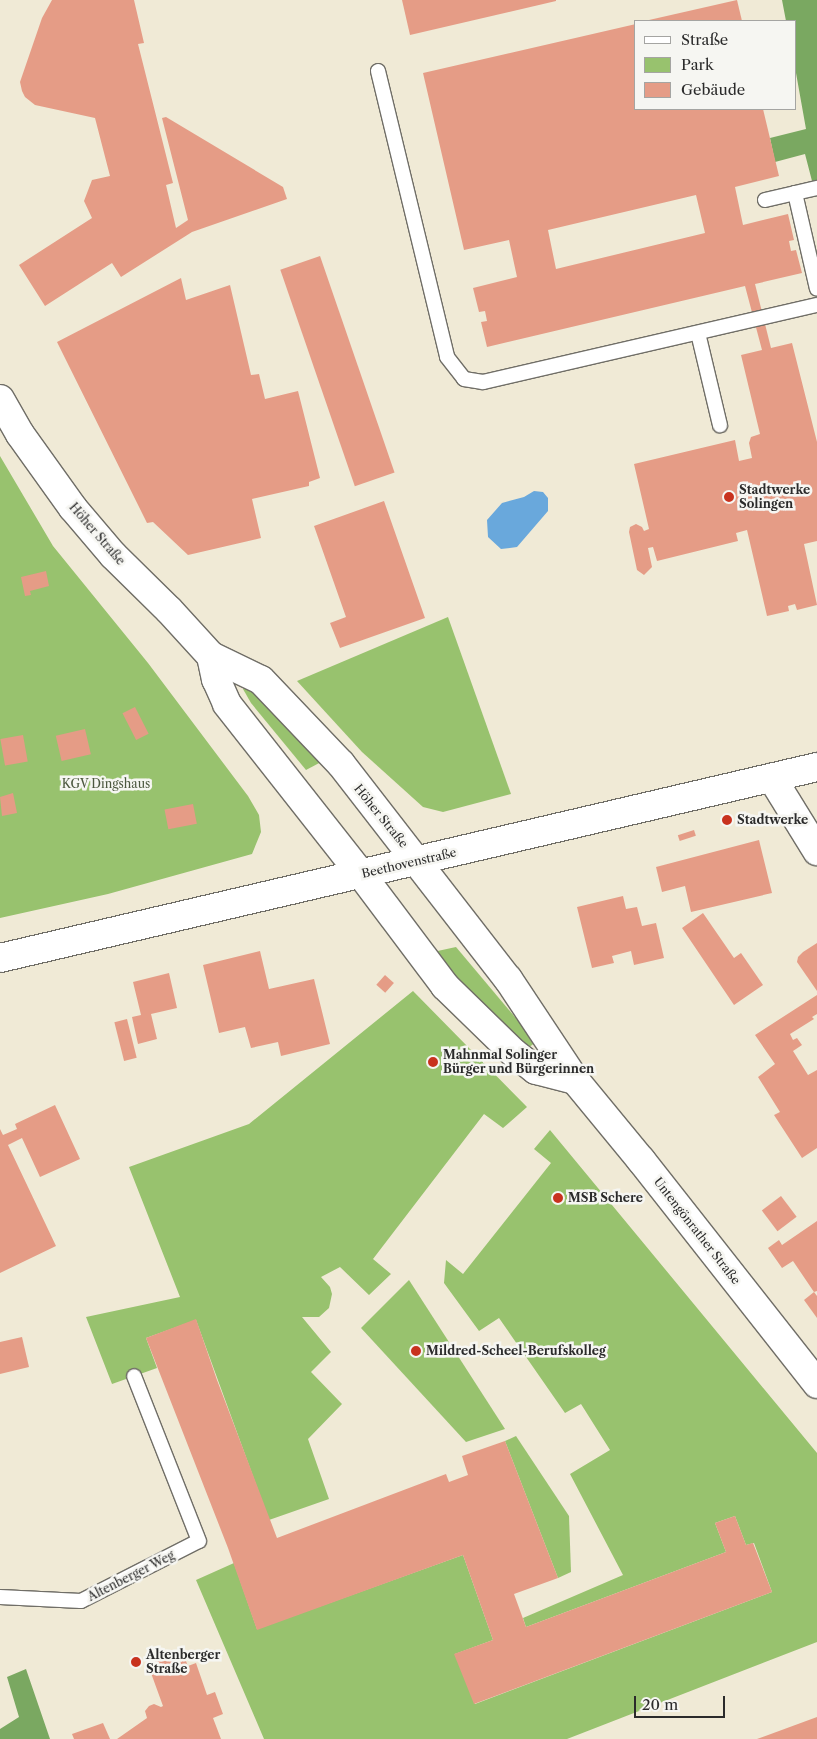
<!DOCTYPE html>
<html>
<head>
<meta charset="utf-8">
<style>
  body { margin:0 }
  #map { position:relative; width:817px; height:1739px; overflow:hidden; background:#f0ead6; font-family:"Libre Caslon Text",serif }
  div>[style] { position:absolute }
  .green>* { inset:0; background:#98c26e }
  .forest>* { inset:0; background:#7aa861 }
  .water>* { inset:0; background:#69a8dc }
  .building>* { inset:0; background:#e59c86; transform-origin:0 0 }
  .roads { filter:drop-shadow(1px 0 #706e67) drop-shadow(-1px 0 #706e67) drop-shadow(0 1px #706e67) drop-shadow(0 -1px #706e67) }
  .service>* { height:14px; margin:-7px; padding:0 7px; transform-origin:7px; border-radius:7px; background:#fff }
  .minor>* { height:28px; margin:-14px; padding:0 14px; transform-origin:14px; border-radius:14px; background:#fff }
  .tertiary>* { height:28px; margin:-14px; padding:0 14px; transform-origin:14px; border-radius:14px; background:#fff }
  .secondary>* { height:28px; margin:-14px; padding:0 14px; transform-origin:14px; border-radius:14px; background:#fff }
  .dots>* { width:14px; height:14px; translate:-50% -50%; box-sizing:border-box; border:2px solid #f6f6f2; border-radius:50% }
  span { translate:-50% -50%; white-space:nowrap; text-align:center; line-height:1.15; -webkit-text-stroke:5px #f6f6f2; paint-order:stroke }
  .poi-label { font-size:12px; color:#2b2b2b; font-weight:700 }
  .left { translate:0 -50%; text-align:left }
  .street-label { font-size:12px; color:#2b2b2b }
  .park-label { font-size:12px; color:#4c583f }
  .legend { position:absolute; left:634px; top:20px; width:162px; height:90px; box-sizing:border-box; background:#f6f6f2; border:1px solid #a5a5a2; margin:0; padding:6px 9px; list-style:none; font-size:15px; color:#2b2b2b }
  .legend li { display:flex; align-items:center; gap:10px; height:25px }
  .legend b { width:25px; border:1px solid #a5a5a2 }
  .scale { position:absolute; left:634px; top:1696px; width:91px; height:22px; box-sizing:border-box; border:2px solid #2b2b2b; border-top:0; padding-left:6px; font-size:15px; line-height:18px; white-space:nowrap; color:#2b2b2b; -webkit-text-stroke:4px #f6f6f2; paint-order:stroke }
</style>
</head>
<body>
<div id="map">
  <div class="green">
    <div style="clip-path:polygon(0 456px,53px 546px,148px 663px,248px 796px,259px 815px,261px 832px,252px 854px,108px 894px,0 918px)"></div>
    <div style="clip-path:polygon(448px 617px,511px 794px,443px 812px,423px 807px,362px 752px,297px 681px)"></div>
    <div style="clip-path:polygon(248px 685px,323px 761px,306px 770px,251px 703px,243px 689px)"></div>
    <div style="clip-path:polygon(456px 947px,536px 1042px,528px 1048px,463px 988px,433px 952px)"></div>
    <div style="clip-path:polygon(413px 991px,527px 1107px,503px 1128px,484px 1114px,373px 1259px,391px 1274px,369px 1295px,340px 1267px,321px 1277px,330px 1287px,332px 1294px,329px 1308px,319px 1317px,302px 1317px,331px 1352px,311px 1372px,342px 1404px,308px 1439px,329px 1499px,269px 1520px,196px 1320px,146px 1338px,157px 1368px,112px 1384px,86px 1317px,180px 1297px,129px 1167px,249px 1124px)"></div>
    <div style="clip-path:polygon(550px 1130px,817px 1453px,817px 1642px,567px 1739px,264px 1739px,196px 1580px,234px 1563px,257px 1629px,463px 1555px,493px 1640px,455px 1654px,475px 1704px,772px 1592px,754px 1543px,746px 1545px,735px 1516px,715px 1523px,726px 1552px,526px 1627px,523px 1618px,623px 1575px,570px 1474px,610px 1450px,581px 1404px,565px 1413px,499px 1318px,479px 1331px,444px 1283px,446px 1260px,463px 1274px,551px 1163px,534px 1149px)"></div>
    <div style="clip-path:polygon(409px 1280px,505px 1429px,466px 1442px,361px 1328px)"></div>
    <div style="clip-path:polygon(516px 1436px,569px 1516px,571px 1572px,558px 1578px,505px 1441px)"></div>
  </div>
  <div class="forest">
    <div style="clip-path:polygon(782px 0,817px 0,817px 180px,812px 181px,805px 154px,775px 162px,770px 138px,806px 129px,796px 73px,796px 21px,786px 21px)"></div>
    <div style="clip-path:polygon(26px 1669px,50px 1739px,0 1739px,0 1729px,19px 1717px,7px 1677px)"></div>
  </div>
  <div class="water">
    <div style="clip-path:polygon(534px 491px,543px 492px,548px 498px,548px 511px,517px 547px,501px 549px,488px 537px,487px 520px,502px 503px,524px 497px)"></div>
  </div>
  <div class="building">
    <div style="clip-path:polygon(52px 0,134px 0,144px 43px,138px 44px,173px 183px,166px 185px,176px 228px,188px 220px,162px 118px,166px 117px,283px 187px,287px 199px,192px 232px,121px 277px,112px 263px,45px 306px,19px 265px,92px 218px,84px 201px,92px 180px,110px 176px,95px 118px,35px 105px,25px 97px,22px 91px,20px 82px,42px 18px)"></div>
    <div style="clip-path:polygon(402px 0,556px 0,556px 1px,410px 35px)"></div>
    <div style="clip-path:polygon(737px 0,742px 21px,649px 21px,649px 20px)"></div>
    <div style="clip-path:polygon(evenodd,636px 24px,636px 109px,763px 109px,779px 176px,735px 187px,743px 225px,788px 214px,794px 240px,789px 241px,791px 251px,796px 250px,802px 273px,755px 284px,771px 348px,792px 343px,817px 442px,817px 541px,804px 544px,817px 605px,797px 610px,795px 604px,788px 606px,789px 611px,767px 616px,747px 530px,736px 533px,738px 541px,657px 561px,653px 547px,648px 548px,652px 567px,644px 575px,637px 570px,629px 532px,630px 527px,636px 524px,642px 527px,644px 531px,649px 529px,634px 464px,735px 440px,739px 461px,752px 458px,749px 443px,751px 437px,760px 434px,741px 355px,762px 350px,745px 286px,487px 347px,481px 322px,487px 321px,485px 311px,479px 312px,473px 288px,517px 277px,509px 240px,464px 250px,423px 73px,636px 24px,696px 195px,705px 233px,556px 269px,548px 230px,696px 195px)"></div>
    <div style="left:320px;top:256px;width:229px;height:42px;rotate:71deg"></div>
    <div style="clip-path:polygon(181px 278px,186px 300px,230px 285px,251px 375px,259px 374px,265px 399px,298px 391px,320px 478px,309px 482px,309px 486px,252px 499px,261px 538px,188px 555px,153px 522px,147px 523px,57px 342px)"></div>
    <div style="clip-path:polygon(384px 501px,425px 618px,340px 648px,330px 623px,346px 617px,314px 526px)"></div>
    <div style="clip-path:polygon(46px 571px,49px 586px,30px 591px,31px 595px,25px 596px,21px 577px)"></div>
    <div style="left:135px;top:707px;width:30px;height:14px;rotate:63deg"></div>
    <div style="left:85px;top:729px;width:26px;height:30px;rotate:77deg"></div>
    <div style="left:23px;top:735px;width:27px;height:23px;rotate:80deg"></div>
    <div style="clip-path:polygon(13px 793px,17px 813px,2px 816px,0 797px)"></div>
    <div style="left:193px;top:804px;width:20px;height:29px;rotate:79deg"></div>
    <div style="left:694px;top:830px;width:6px;height:17px;rotate:72deg"></div>
    <div style="clip-path:polygon(759px 840px,772px 893px,691px 912px,685px 886px,662px 892px,656px 867px)"></div>
    <div style="clip-path:polygon(623px 896px,626px 909px,637px 907px,642px 926px,656px 923px,664px 958px,634px 965px,631px 951px,612px 956px,614px 963px,592px 968px,577px 907px)"></div>
    <div style="clip-path:polygon(703px 913px,734px 958px,741px 953px,763px 985px,734px 1005px,682px 928px)"></div>
    <div style="clip-path:polygon(817px 943px,817px 991px,797px 962px,798px 957px,803px 952px)"></div>
    <div style="clip-path:polygon(260px 951px,269px 989px,314px 979px,330px 1044px,281px 1056px,278px 1042px,251px 1048px,245px 1027px,219px 1033px,203px 965px)"></div>
    <div style="clip-path:polygon(169px 973px,177px 1008px,151px 1014px,157px 1039px,138px 1044px,132px 1017px,141px 1015px,133px 982px)"></div>
    <div style="left:385px;top:975px;width:12px;height:13px;rotate:42deg"></div>
    <div style="clip-path:polygon(817px 995px,817px 1014px,812px 1017px,814px 1019px,790px 1034px,793px 1040px,797px 1038px,802px 1045px,793px 1051px,808px 1075px,817px 1070px,817px 1148px,802px 1158px,774px 1115px,780px 1112px,758px 1077px,775px 1064px,755px 1035px)"></div>
    <div style="left:127px;top:1019px;width:40px;height:13px;rotate:76deg"></div>
    <div style="clip-path:polygon(55px 1105px,80px 1159px,40px 1177px,22px 1138px,8px 1145px,56px 1246px,0 1273px,0 1129px,3px 1135px,17px 1129px,15px 1124px)"></div>
    <div style="left:781px;top:1196px;width:26px;height:24px;rotate:53deg"></div>
    <div style="clip-path:polygon(817px 1221px,817px 1291px,814px 1292px,793px 1261px,782px 1268px,768px 1248px,779px 1240px,782px 1245px)"></div>
    <div style="clip-path:polygon(814px 1292px,817px 1296px,817px 1318px,804px 1300px)"></div>
    <div style="clip-path:polygon(196px 1319px,217px 1380px,277px 1538px,446px 1474px,449px 1482px,468px 1475px,462px 1456px,505px 1441px,558px 1578px,514px 1594px,526px 1627px,726px 1552px,715px 1523px,735px 1516px,746px 1545px,753px 1543px,772px 1592px,474px 1704px,454px 1654px,493px 1640px,463px 1555px,257px 1630px,228px 1548px,146px 1338px)"></div>
    <div style="clip-path:polygon(22px 1337px,29px 1367px,0 1374px,0 1342px)"></div>
    <div style="clip-path:polygon(181px 1649px,188px 1666px,196px 1663px,207px 1695px,215px 1692px,223px 1714px,213px 1718px,221px 1739px,117px 1739px,147px 1718px,145px 1711px,149px 1706px,154px 1704px,161px 1707px,163px 1706px,147px 1662px)"></div>
    <div style="clip-path:polygon(817px 1717px,817px 1739px,757px 1739px)"></div>
    <div style="clip-path:polygon(103px 1723px,110px 1739px,74px 1739px,72px 1734px)"></div>
  </div>
  <div class="roads">
    <div class="service">
      <div style="left:378px;top:71px;width:294px;rotate:76.4deg"></div>
      <div style="left:447px;top:357px;width:28px;rotate:52deg"></div>
      <div style="left:464px;top:379px;width:19px;rotate:9deg"></div>
      <div style="left:483px;top:382px;width:343px;rotate:-13deg"></div>
      <div style="left:795px;top:193px;width:23px;rotate:-13deg"></div>
      <div style="left:765px;top:200px;width:31px;rotate:-13deg"></div>
      <div style="left:795px;top:193px;width:98px;rotate:77.1deg"></div>
      <div style="left:698px;top:333px;width:95px;rotate:76.6deg"></div>
      <div style="left:0;top:1597px;width:81px;rotate:2.8deg"></div>
      <div style="left:81px;top:1601px;width:132px;rotate:-27deg"></div>
      <div style="left:199px;top:1541px;width:177px;rotate:-111.5deg"></div>
    </div>
    <div class="minor">
      <div style="left:772px;top:778px;width:86px;rotate:58.3deg"></div>
    </div>
    <div class="tertiary">
      <div style="left:0;top:399px;width:40px;rotate:60.3deg"></div>
      <div style="left:20px;top:434px;width:91px;rotate:54.4deg"></div>
      <div style="left:73px;top:508px;width:62px;rotate:49.6deg"></div>
      <div style="left:113px;top:555px;width:78px;rotate:44.5deg"></div>
      <div style="left:169px;top:610px;width:62px;rotate:47.6deg"></div>
      <div style="left:211px;top:656px;width:55px;rotate:25.6deg"></div>
      <div style="left:261px;top:680px;width:116px;rotate:46.4deg"></div>
      <div style="left:341px;top:764px;width:272px;rotate:52.2deg"></div>
      <div style="left:508px;top:979px;width:121px;rotate:56.4deg"></div>
      <div style="left:575px;top:1080px;width:104px;rotate:50.5deg"></div>
      <div style="left:641px;top:1160px;width:285px;rotate:51.8deg"></div>
      <div style="left:211px;top:656px;width:24px;rotate:78deg"></div>
      <div style="left:216px;top:679px;width:27px;rotate:66deg"></div>
      <div style="left:227px;top:704px;width:216px;rotate:51.8deg"></div>
      <div style="left:361px;top:874px;width:140px;rotate:53.1deg"></div>
      <div style="left:445px;top:986px;width:96px;rotate:44.2deg"></div>
      <div style="left:514px;top:1053px;width:28px;rotate:38deg"></div>
      <div style="left:536px;top:1070px;width:40px;rotate:14.4deg"></div>
    </div>
    <div class="secondary">
      <div style="left:0;top:958px;width:839px;rotate:-13.16deg"></div>
    </div>
  </div>
  <div class="dots">
    <div style="left:729px;top:497px;background:#c8321e"></div>
    <div style="left:727px;top:820px;background:#c8321e"></div>
    <div style="left:433px;top:1062px;background:#c8321e"></div>
    <div style="left:558px;top:1198px;background:#c8321e"></div>
    <div style="left:416px;top:1351px;background:#c8321e"></div>
    <div style="left:136px;top:1662px;background:#c8321e"></div>
  </div>
  <div class="poi-label">
    <span class="left" style="left:739px;top:497px">Stadtwerke<br>Solingen</span>
    <span class="left" style="left:737px;top:820px">Stadtwerke</span>
    <span class="left" style="left:443px;top:1062px">Mahnmal Solinger<br>Bürger und Bürgerinnen</span>
    <span class="left" style="left:568px;top:1198px">MSB Schere</span>
    <span class="left" style="left:426px;top:1351px">Mildred-Scheel-Berufskolleg</span>
    <span class="left" style="left:146px;top:1662px">Altenberger<br>Straße</span>
  </div>
  <div class="street-label">
    <span style="left:97px;top:534px;rotate:49deg">Höher Straße</span>
    <span style="left:381px;top:816px;rotate:51deg">Höher Straße</span>
    <span style="left:409px;top:863px;rotate:-13deg">Beethovenstraße</span>
    <span style="left:697px;top:1231px;rotate:52deg">Untengönrather Straße</span>
    <span style="left:131px;top:1576px;rotate:-27deg">Altenberger Weg</span>
  </div>
  <div class="park-label">
    <span style="left:106px;top:784px">KGV Dingshaus</span>
  </div>
  <ul class="legend">
  <li><b style="height:6px;background:#fff"></b>Straße</li>
  <li><b style="height:14px;background:#98c26e"></b>Park</li>
  <li><b style="height:14px;background:#e59c86"></b>Gebäude</li>
  </ul>
  <div class="scale">20 m</div>
</div>
</body>
</html>
